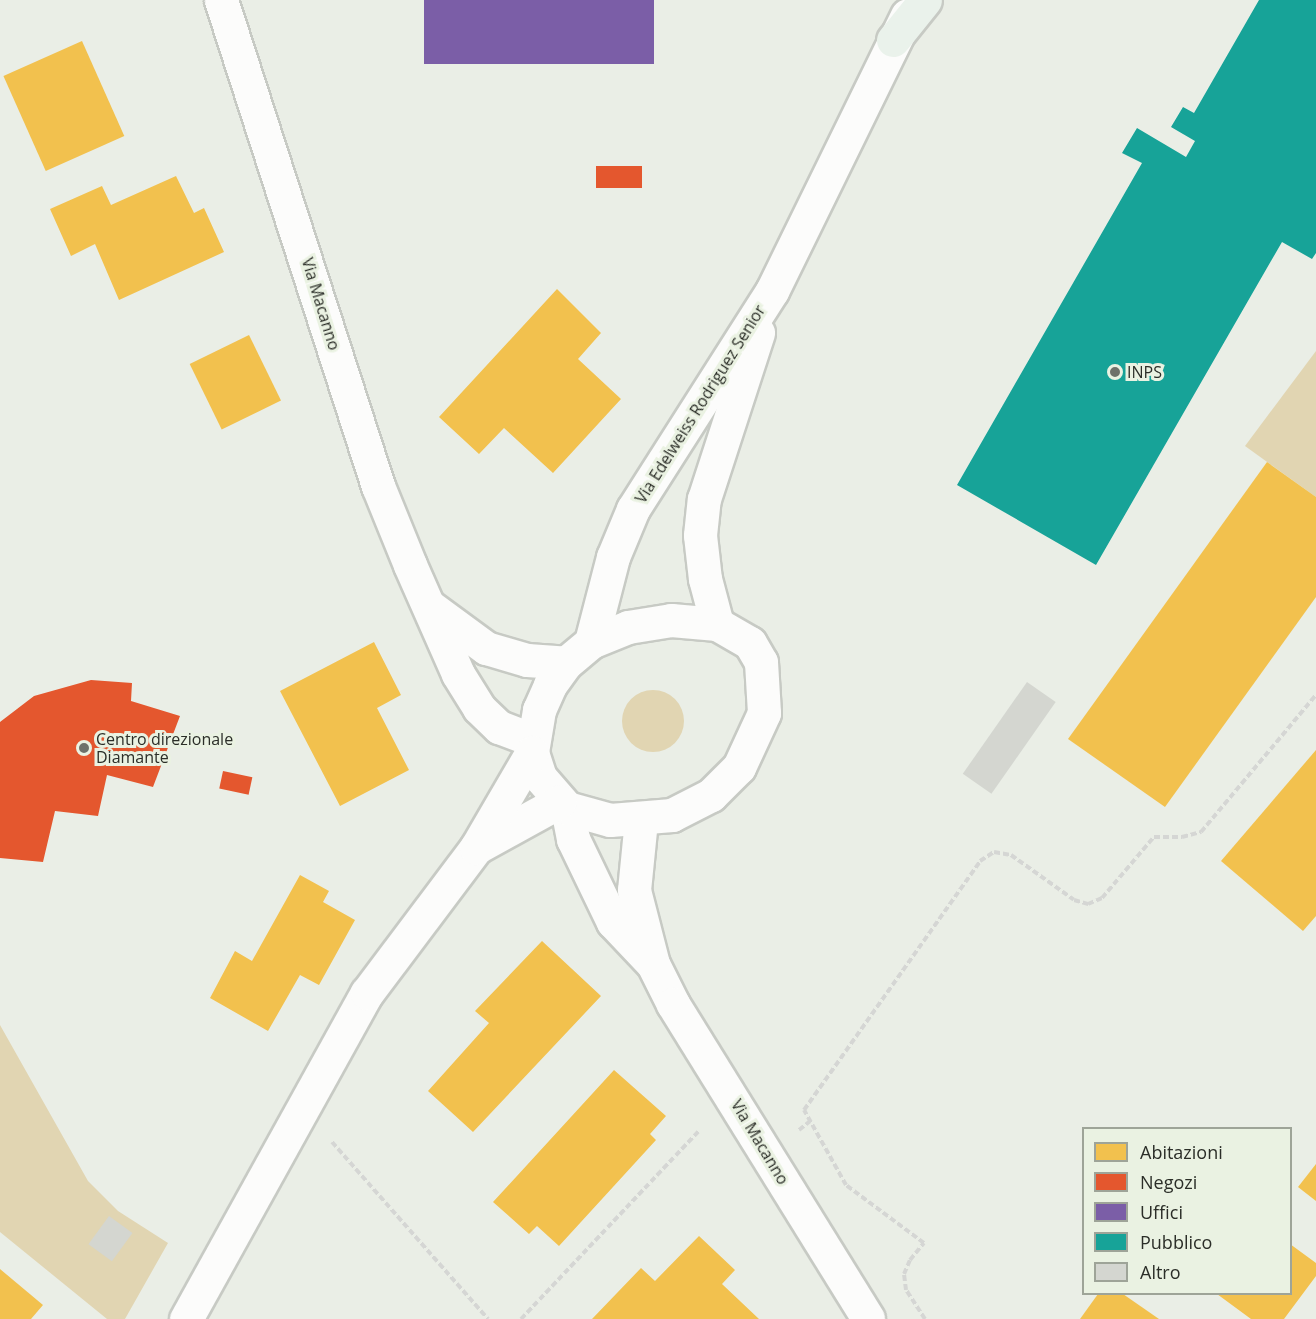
<!DOCTYPE html>
<html>
<head>
<meta charset="utf-8">
<style>
  body { margin:0 }
  #map { position:relative; width:1316px; height:1319px; overflow:hidden; background:#eaeee6; font-family:"Open Sans",sans-serif }
  div>[style] { position:absolute }
  .green>* { inset:0; background:#e1d5b2 }
  .round { border-radius:50% }
  .homes>* { inset:0; background:#f2c14e; transform-origin:0 0 }
  .shops>* { inset:0; background:#e4572e; transform-origin:0 0 }
  .offices>* { inset:0; background:#7b5ea7; transform-origin:0 0 }
  .public>* { inset:0; background:#17a398 }
  .building>* { inset:0; background:#d4d6d0; transform-origin:0 0 }
  .path>* { height:4px; margin-top:-2px; transform-origin:0; background:repeating-linear-gradient(90deg,#d5d6d4 0 6px,transparent 0 9px) }
  .roads { filter:drop-shadow(2px 0 #c7cac4) drop-shadow(-2px 0 #c7cac4) drop-shadow(0 2px #c7cac4) drop-shadow(0 -2px #c7cac4) }
  .minor>* { height:33px; margin:-16.5px; padding:0 16.5px; transform-origin:16.5px; border-radius:16.5px; background:#fcfcfb }
  .tertiary>* { height:33px; margin:-16.5px; padding:0 16.5px; transform-origin:16.5px; border-radius:16.5px; background:#fcfcfb }
  .primary>* { height:33px; margin:-16.5px; padding:0 16.5px; transform-origin:16.5px; border-radius:16.5px; background:#eaf2eb }
  .dots>* { width:16px; height:16px; translate:-50% -50%; box-sizing:border-box; border:3px solid #eaf2e2; border-radius:50% }
  span { translate:-50% -50%; white-space:nowrap; text-align:center; line-height:1.15; -webkit-text-stroke:6px #eaf2e2; paint-order:stroke }
  .street-label { font-size:16px; color:#2b2e28 }
  .poi-label { font-size:16px; color:#2b2e28 }
  .left { translate:0 -50%; text-align:left }
  .legend { position:absolute; left:1082px; top:1127px; width:210px; height:168px; box-sizing:border-box; background:#eaf2e2; border:2px solid #9ea498; margin:0; padding:8px 10px; list-style:none; font-size:18px; color:#2b2e28 }
  .legend li { display:flex; align-items:center; gap:12px; height:30px }
  .legend b { width:30px; border:2px solid #9ea498 }
</style>
</head>
<body>
<div id="map">
  <div class="green">
    <div style="clip-path:polygon(1316px 351px,1316px 497px,1245px 446px)"></div>
    <div class="round" style="left:622px;top:690px;width:62px;height:62px"></div>
    <div style="clip-path:polygon(0 1025px,88px 1181px,118px 1211px,168px 1243px,125px 1319px,107px 1319px,0 1232px)"></div>
  </div>
  <div class="homes">
    <div style="left:82px;top:41px;width:104px;height:86px;rotate:66deg"></div>
    <div style="clip-path:polygon(176px 176px,194px 213px,204px 208px,224px 252px,119px 300px,95px 244px,71px 256px,50px 209px,102px 186px,111px 205px)"></div>
    <div style="clip-path:polygon(557px 289px,601px 333px,578px 359px,621px 399px,553px 473px,504px 428px,479px 454px,439px 417px)"></div>
    <div style="left:249px;top:335px;width:73px;height:66px;rotate:64deg"></div>
    <div style="clip-path:polygon(1267px 462px,1316px 497px,1316px 597px,1165px 807px,1068px 739px)"></div>
    <div style="clip-path:polygon(374px 642px,401px 695px,377px 708px,409px 770px,340px 806px,280px 691px)"></div>
    <div style="clip-path:polygon(1316px 750px,1316px 916px,1303px 931px,1221px 861px)"></div>
    <div style="clip-path:polygon(300px 875px,329px 891px,323px 902px,355px 920px,319px 985px,300px 975px,268px 1031px,210px 998px,235px 951px,252px 961px)"></div>
    <div style="clip-path:polygon(542px 941px,601px 996px,473px 1132px,428px 1091px,489px 1023px,475px 1011px)"></div>
    <div style="clip-path:polygon(614px 1070px,666px 1116px,650px 1134px,656px 1140px,559px 1246px,537px 1226px,529px 1234px,493px 1202px)"></div>
    <div style="clip-path:polygon(1316px 1164px,1316px 1201px,1298px 1187px)"></div>
    <div style="clip-path:polygon(699px 1236px,735px 1270px,722px 1284px,759px 1319px,592px 1319px,641px 1268px,655px 1281px)"></div>
    <div style="clip-path:polygon(1290px 1244px,1316px 1263px,1316px 1276px,1284px 1319px,1251px 1319px,1217px 1294px,1290px 1294px)"></div>
    <div style="clip-path:polygon(0 1269px,43px 1305px,31px 1319px,0 1319px)"></div>
    <div style="clip-path:polygon(1098px 1294px,1123px 1294px,1159px 1319px,1080px 1319px)"></div>
  </div>
  <div class="shops">
    <div style="left:642px;top:166px;width:22px;height:46px;rotate:90deg"></div>
    <div style="clip-path:polygon(91px 680px,132px 683px,131px 701px,180px 716px,153px 787px,107px 775px,98px 816px,55px 811px,43px 862px,0 858px,0 722px,34px 696px)"></div>
    <div style="left:223px;top:771px;width:30px;height:18px;rotate:12deg"></div>
  </div>
  <div class="offices">
    <div style="left:424px;top:0;width:230px;height:64px"></div>
  </div>
  <div class="public">
    <div style="clip-path:polygon(1259px 0,1316px 0,1316px 253px,1312px 259px,1282px 242px,1096px 565px,957px 485px,1142px 163px,1122px 153px,1137px 128px,1186px 157px,1195px 141px,1171px 127px,1183px 107px,1194px 113px)"></div>
  </div>
  <div class="building">
    <div style="left:1027px;top:682px;width:35px;height:112px;rotate:35deg"></div>
    <div style="left:109px;top:1216px;width:29px;height:35px;rotate:36deg"></div>
  </div>
  <div class="path">
    <div style="left:799px;top:1130px;width:14px;rotate:-39deg"></div>
    <div style="left:332px;top:1142px;width:236px;rotate:48.6deg"></div>
    <div style="left:521px;top:1319px;width:260px;rotate:-46.6deg"></div>
    <div style="left:925px;top:1319px;width:35px;rotate:-123deg"></div>
    <div style="left:906px;top:1290px;width:16px;rotate:-97deg"></div>
    <div style="left:904px;top:1274px;width:15px;rotate:-67deg"></div>
    <div style="left:910px;top:1260px;width:22px;rotate:-51deg"></div>
    <div style="left:924px;top:1243px;width:97px;rotate:-143.4deg"></div>
    <div style="left:846px;top:1185px;width:86px;rotate:-119.2deg"></div>
    <div style="left:804px;top:1110px;width:305px;rotate:-54.7deg"></div>
    <div style="left:980px;top:861px;width:17px;rotate:-33deg"></div>
    <div style="left:994px;top:852px;width:17px;rotate:10deg"></div>
    <div style="left:1011px;top:855px;width:77px;rotate:35.5deg"></div>
    <div style="left:1074px;top:900px;width:15px;rotate:16deg"></div>
    <div style="left:1088px;top:904px;width:15px;rotate:-23deg"></div>
    <div style="left:1102px;top:898px;width:80px;rotate:-49.6deg"></div>
    <div style="left:1154px;top:837px;width:28px"></div>
    <div style="left:1182px;top:837px;width:20px;rotate:-15deg"></div>
    <div style="left:1201px;top:832px;width:179px;rotate:-50deg"></div>
  </div>
  <div class="roads">
    <div class="minor">
      <div style="left:221px;top:0;width:511px;rotate:72.1deg"></div>
      <div style="left:378px;top:486px;width:85px;rotate:67.9deg"></div>
      <div style="left:410px;top:565px;width:119px;rotate:66.2deg"></div>
      <div style="left:458px;top:674px;width:40px;rotate:58deg"></div>
      <div style="left:479px;top:708px;width:28px;rotate:44deg"></div>
      <div style="left:499px;top:727px;width:34px;rotate:21deg"></div>
      <div style="left:429px;top:606px;width:71px;rotate:36.4deg"></div>
      <div style="left:486px;top:648px;width:43px;rotate:16.3deg"></div>
      <div style="left:527px;top:660px;width:39px;rotate:4deg"></div>
      <div style="left:567px;top:808px;width:32px;rotate:79deg"></div>
      <div style="left:573px;top:839px;width:92px;rotate:64.3deg"></div>
      <div style="left:613px;top:922px;width:55px;rotate:46.5deg"></div>
      <div style="left:641px;top:820px;width:70px;rotate:95.7deg"></div>
      <div style="left:634px;top:890px;width:76px;rotate:75.6deg"></div>
      <div style="left:653px;top:964px;width:45px;rotate:63.4deg"></div>
      <div style="left:673px;top:1004px;width:370px;rotate:58.2deg"></div>
    </div>
    <div class="tertiary">
      <div style="left:671px;top:620px;width:46px;rotate:5deg"></div>
      <div style="left:717px;top:624px;width:38px;rotate:30deg"></div>
      <div style="left:750px;top:643px;width:22px;rotate:60deg"></div>
      <div style="left:761px;top:662px;width:51px;rotate:86.6deg"></div>
      <div style="left:764px;top:713px;width:60px;rotate:114.8deg"></div>
      <div style="left:739px;top:767px;width:40px;rotate:135deg"></div>
      <div style="left:711px;top:795px;width:44px;rotate:152.9deg"></div>
      <div style="left:672px;top:815px;width:62px;rotate:175.4deg"></div>
      <div style="left:610px;top:820px;width:45px;rotate:-164.4deg"></div>
      <div style="left:567px;top:808px;width:41px;rotate:-131.1deg"></div>
      <div style="left:540px;top:777px;width:26px;rotate:-108deg"></div>
      <div style="left:532px;top:752px;width:43px;rotate:-80.5deg"></div>
      <div style="left:539px;top:710px;width:27px;rotate:-66deg"></div>
      <div style="left:550px;top:685px;width:27px;rotate:-54deg"></div>
      <div style="left:566px;top:663px;width:33px;rotate:-40deg"></div>
      <div style="left:591px;top:642px;width:40px;rotate:-22deg"></div>
      <div style="left:628px;top:627px;width:44px;rotate:-9.2deg"></div>
      <div style="left:717px;top:624px;width:47px;rotate:-104.9deg"></div>
      <div style="left:705px;top:579px;width:44px;rotate:-96.5deg"></div>
      <div style="left:700px;top:535px;width:36px;rotate:-84deg"></div>
      <div style="left:704px;top:499px;width:175px;rotate:-72deg"></div>
      <div style="left:591px;top:642px;width:88px;rotate:-75.5deg"></div>
      <div style="left:613px;top:557px;width:52px;rotate:-67.4deg"></div>
      <div style="left:633px;top:509px;width:259px;rotate:-57.5deg"></div>
      <div style="left:772px;top:291px;width:307px;rotate:-63.9deg"></div>
      <div style="left:477px;top:847px;width:94px;rotate:-28.8deg"></div>
      <div style="left:186px;top:1319px;width:373px;rotate:-61deg"></div>
      <div style="left:367px;top:993px;width:181px;rotate:-53.1deg"></div>
      <div style="left:476px;top:848px;width:111px;rotate:-59.7deg"></div>
    </div>
    <div class="primary">
      <div style="left:893px;top:40px;width:51px;rotate:-51.3deg"></div>
    </div>
  </div>
  <div class="dots">
    <div style="left:1115px;top:372px;background:#6e716a"></div>
    <div style="left:84px;top:748px;background:#6e716a"></div>
  </div>
  <div class="street-label">
    <span style="left:321px;top:304px;rotate:73deg">Via Macanno</span>
    <span style="left:700px;top:404px;rotate:-58deg">Via Edelweiss Rodriguez Senior</span>
    <span style="left:760px;top:1142px;rotate:59deg">Via Macanno</span>
  </div>
  <div class="poi-label">
    <span class="left" style="left:1127px;top:372px">INPS</span>
    <span class="left" style="left:96px;top:748px">Centro direzionale<br>Diamante</span>
  </div>
  <ul class="legend">
  <li><b style="height:16px;background:#f2c14e"></b>Abitazioni</li>
  <li><b style="height:16px;background:#e4572e"></b>Negozi</li>
  <li><b style="height:16px;background:#7b5ea7"></b>Uffici</li>
  <li><b style="height:16px;background:#17a398"></b>Pubblico</li>
  <li><b style="height:16px;background:#d4d6d0"></b>Altro</li>
  </ul>
</div>
</body>
</html>
